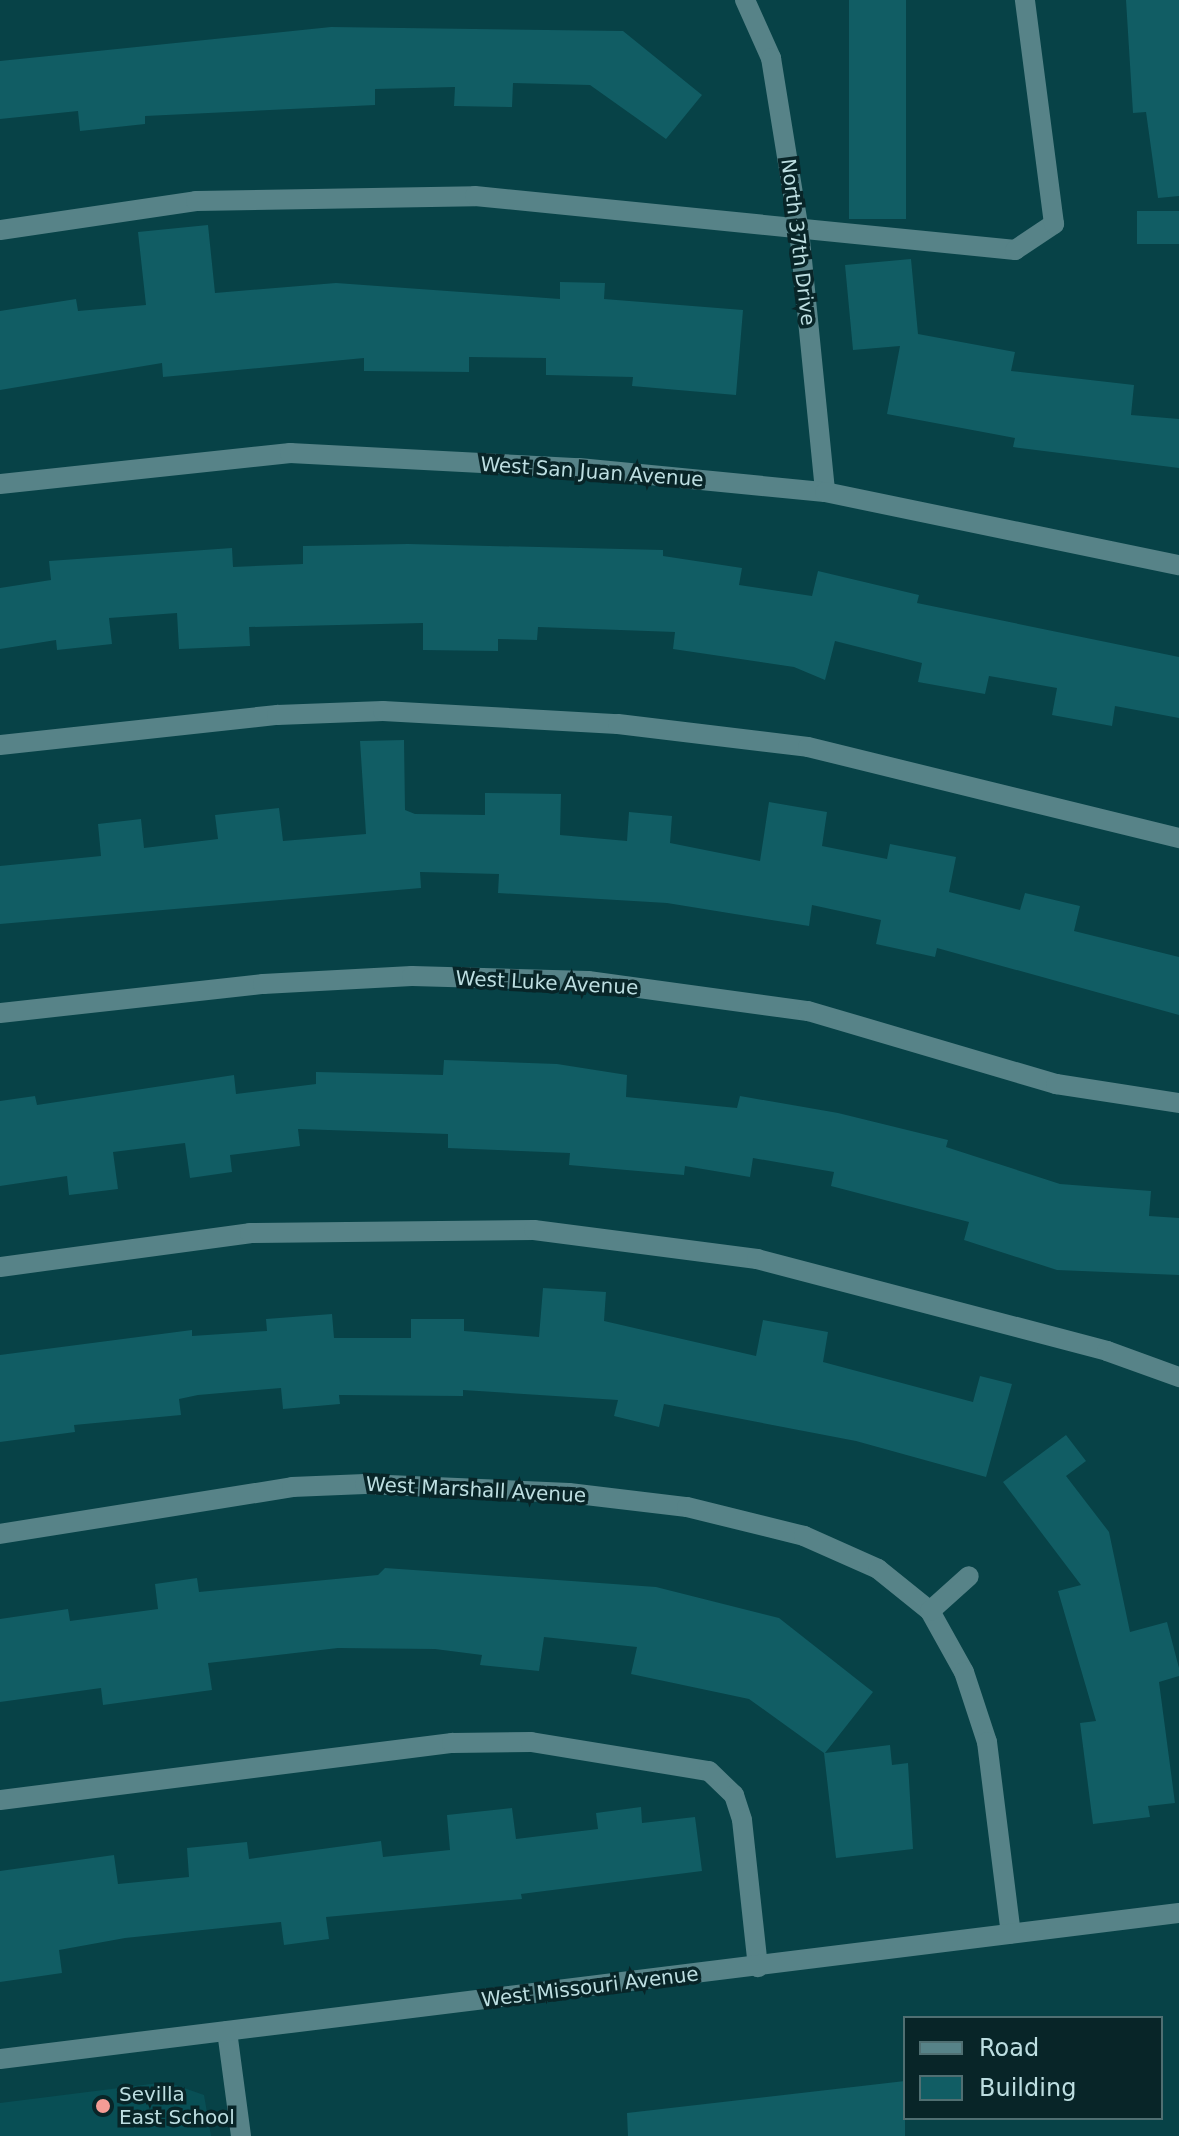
<!DOCTYPE html>
<html>
<head>
<meta charset="utf-8">
<style>
  body { margin:0 }
  #map { position:relative; width:1179px; height:2136px; overflow:hidden; background:#074247; font-family:"DejaVu Sans",sans-serif }
  div>[style] { position:absolute }
  .built>* { inset:0; background:#084f55 }
  .building>* { inset:0; background:#115d64; transform-origin:0 0 }
  .minor>* { height:20px; margin:-10px; padding:0 10px; transform-origin:10px; border-radius:10px; background:#578388 }
  .dots>* { width:22px; height:22px; translate:-50% -50%; box-sizing:border-box; border:4px solid #082528; border-radius:50% }
  span { translate:-50% -50%; white-space:nowrap; text-align:center; line-height:1.15; -webkit-text-stroke:7px #082528; paint-order:stroke }
  .street-label { font-size:20px; color:#bddee1 }
  .poi-label { font-size:20px; color:#bddee1 }
  .left { translate:0 -50%; text-align:left }
  .legend { position:absolute; left:903px; top:2016px; width:260px; height:104px; box-sizing:border-box; background:#082528; border:2px solid #506f72; margin:0; padding:10px 14px; list-style:none; font-size:24px; color:#bddee1 }
  .legend li { display:flex; align-items:center; gap:16px; height:40px }
  .legend b { width:40px; border:2px solid #506f72 }
</style>
</head>
<body>
<div id="map">
  <div class="built">
    <div style="clip-path:polygon(167px 2082px,204px 2095px,211px 2136px,0 2136px,0 2103px)"></div>
  </div>
  <div class="building">
    <div style="left:849px;top:0;width:57px;height:219px"></div>
    <div style="clip-path:polygon(1126px 0,1179px 0,1179px 196px,1158px 198px,1146px 112px,1133px 113px)"></div>
    <div style="clip-path:polygon(331px 27px,623px 31px,702px 95px,666px 139px,590px 85px,513px 83px,512px 107px,454px 106px,455px 87px,375px 89px,375px 105px,145px 116px,145px 124px,80px 131px,78px 111px,0 119px,0 61px)"></div>
    <div style="left:1179px;top:211px;width:33px;height:42px;rotate:90deg"></div>
    <div style="clip-path:polygon(208px 225px,215px 293px,336px 283px,560px 299px,560px 282px,605px 283px,604px 299px,743px 310px,736px 395px,632px 386px,633px 377px,546px 375px,546px 358px,469px 357px,469px 372px,364px 371px,364px 358px,163px 377px,162px 363px,0 390px,0 311px,76px 299px,78px 311px,146px 305px,138px 232px)"></div>
    <div style="clip-path:polygon(911px 259px,918px 334px,1015px 352px,1011px 371px,1134px 385px,1131px 415px,1179px 419px,1179px 468px,1013px 447px,1015px 438px,887px 414px,900px 346px,853px 350px,845px 265px)"></div>
    <div style="clip-path:polygon(408px 544px,663px 550px,663px 556px,742px 568px,739px 585px,812px 596px,818px 571px,919px 595px,917px 603px,1179px 657px,1179px 718px,1115px 706px,1112px 726px,1052px 715px,1057px 688px,989px 676px,985px 694px,918px 682px,922px 663px,835px 641px,825px 680px,794px 667px,673px 649px,675px 632px,538px 627px,537px 640px,498px 639px,498px 651px,423px 650px,423px 623px,249px 627px,250px 646px,179px 649px,177px 613px,109px 618px,112px 644px,57px 650px,56px 640px,0 649px,0 588px,51px 580px,49px 561px,232px 548px,233px 567px,303px 564px,303px 546px)"></div>
    <div style="clip-path:polygon(404px 740px,405px 810px,415px 814px,485px 815px,485px 793px,561px 794px,560px 835px,627px 841px,629px 812px,672px 816px,670px 843px,760px 861px,769px 802px,827px 812px,822px 846px,887px 859px,890px 844px,956px 857px,949px 892px,1020px 910px,1025px 893px,1080px 906px,1074px 931px,1179px 957px,1179px 1015px,937px 948px,935px 957px,876px 944px,881px 920px,812px 905px,809px 926px,667px 903px,498px 893px,499px 874px,420px 872px,421px 888px,0 924px,0 866px,101px 856px,98px 824px,141px 819px,144px 848px,218px 839px,215px 815px,279px 808px,283px 841px,366px 834px,360px 741px)"></div>
    <div style="clip-path:polygon(444px 1060px,557px 1064px,627px 1075px,626px 1097px,737px 1108px,740px 1096px,838px 1113px,948px 1140px,946px 1147px,1060px 1184px,1151px 1191px,1149px 1216px,1179px 1218px,1179px 1275px,1057px 1270px,964px 1240px,969px 1222px,831px 1186px,834px 1172px,753px 1158px,750px 1177px,685px 1166px,684px 1175px,569px 1165px,570px 1153px,448px 1148px,448px 1134px,298px 1129px,300px 1146px,230px 1155px,232px 1172px,190px 1178px,185px 1143px,113px 1152px,118px 1189px,69px 1195px,67px 1176px,0 1186px,0 1101px,35px 1096px,37px 1105px,234px 1075px,236px 1094px,316px 1084px,316px 1072px,443px 1075px)"></div>
    <div style="clip-path:polygon(543px 1288px,606px 1292px,604px 1321px,756px 1356px,763px 1320px,828px 1332px,823px 1362px,973px 1402px,980px 1376px,1012px 1384px,986px 1477px,856px 1441px,664px 1404px,659px 1427px,614px 1416px,618px 1400px,463px 1390px,463px 1396px,339px 1395px,340px 1404px,283px 1409px,281px 1388px,198px 1395px,179px 1399px,181px 1415px,74px 1425px,75px 1432px,0 1442px,0 1355px,192px 1330px,192px 1336px,267px 1331px,266px 1319px,332px 1314px,334px 1338px,411px 1338px,411px 1319px,464px 1319px,464px 1331px,539px 1337px)"></div>
    <div style="clip-path:polygon(1066px 1435px,1086px 1461px,1066px 1476px,1109px 1532px,1130px 1632px,1167px 1622px,1179px 1668px,1179px 1676px,1159px 1682px,1175px 1803px,1148px 1806px,1150px 1817px,1093px 1824px,1080px 1723px,1096px 1721px,1058px 1591px,1081px 1585px,1003px 1482px)"></div>
    <div style="clip-path:polygon(385px 1568px,656px 1587px,779px 1618px,873px 1692px,825px 1753px,890px 1745px,892px 1765px,908px 1763px,913px 1849px,836px 1858px,824px 1753px,749px 1699px,631px 1674px,637px 1647px,544px 1637px,539px 1671px,480px 1665px,482px 1655px,435px 1649px,338px 1648px,208px 1663px,212px 1690px,103px 1705px,101px 1688px,0 1702px,0 1619px,68px 1609px,70px 1621px,158px 1609px,155px 1584px,197px 1578px,199px 1592px,378px 1575px)"></div>
    <div style="clip-path:polygon(641px 1807px,642px 1823px,695px 1817px,702px 1871px,521px 1894px,522px 1899px,326px 1917px,329px 1939px,284px 1945px,281px 1922px,125px 1938px,59px 1950px,62px 1973px,0 1982px,0 1871px,114px 1855px,118px 1884px,189px 1877px,187px 1848px,247px 1842px,249px 1859px,381px 1841px,383px 1857px,450px 1850px,447px 1815px,512px 1808px,516px 1839px,598px 1829px,596px 1813px)"></div>
    <div style="clip-path:polygon(905px 2081px,905px 2136px,628px 2136px,627px 2113px)"></div>
  </div>
  <div class="minor">
    <div style="left:745px;top:0;width:64px;rotate:65.9deg"></div>
    <div style="left:771px;top:58px;width:174px;rotate:80.8deg"></div>
    <div style="left:799px;top:230px;width:263px;rotate:84.3deg"></div>
    <div style="left:0;top:230px;width:198px;rotate:-8.4deg"></div>
    <div style="left:196px;top:201px;width:279px;rotate:-1deg"></div>
    <div style="left:475px;top:196px;width:543px;rotate:5.71deg"></div>
    <div style="left:1015px;top:250px;width:47px;rotate:-33.7deg"></div>
    <div style="left:1054px;top:224px;width:226px;rotate:-97.4deg"></div>
    <div style="left:0;top:484px;width:292px;rotate:-6.1deg"></div>
    <div style="left:290px;top:453px;width:289px;rotate:3deg"></div>
    <div style="left:579px;top:468px;width:247px;rotate:5.6deg"></div>
    <div style="left:825px;top:492px;width:361px;rotate:11.7deg"></div>
    <div style="left:0;top:745px;width:279px;rotate:-6.2deg"></div>
    <div style="left:277px;top:715px;width:106px;rotate:-2.2deg"></div>
    <div style="left:383px;top:711px;width:235px;rotate:3.2deg"></div>
    <div style="left:618px;top:724px;width:191px;rotate:6.9deg"></div>
    <div style="left:808px;top:747px;width:382px;rotate:13.8deg"></div>
    <div style="left:0;top:1013px;width:265px;rotate:-6.3deg"></div>
    <div style="left:263px;top:984px;width:149px;rotate:-3.1deg"></div>
    <div style="left:412px;top:976px;width:176px;rotate:1.6deg"></div>
    <div style="left:588px;top:981px;width:222px;rotate:7.8deg"></div>
    <div style="left:808px;top:1011px;width:259px;rotate:16.4deg"></div>
    <div style="left:1056px;top:1084px;width:124px;rotate:8.8deg"></div>
    <div style="left:0;top:1267px;width:252px;rotate:-7.7deg"></div>
    <div style="left:250px;top:1233px;width:284px;rotate:-0.6deg"></div>
    <div style="left:534px;top:1230px;width:225px;rotate:7.4deg"></div>
    <div style="left:757px;top:1259px;width:362px;rotate:14.7deg"></div>
    <div style="left:1107px;top:1351px;width:77px;rotate:19.9deg"></div>
    <div style="left:0;top:1534px;width:296px;rotate:-9.1deg"></div>
    <div style="left:292px;top:1487px;width:73px;rotate:-2.4deg"></div>
    <div style="left:365px;top:1484px;width:204px;rotate:2.5deg"></div>
    <div style="left:569px;top:1493px;width:119px;rotate:6.8deg"></div>
    <div style="left:687px;top:1507px;width:121px;rotate:13.9deg"></div>
    <div style="left:804px;top:1536px;width:81px;rotate:24deg"></div>
    <div style="left:878px;top:1569px;width:67px;rotate:38.9deg"></div>
    <div style="left:930px;top:1611px;width:70px;rotate:60.9deg"></div>
    <div style="left:964px;top:1672px;width:74px;rotate:71.8deg"></div>
    <div style="left:987px;top:1742px;width:193px;rotate:82.9deg"></div>
    <div style="left:930px;top:1611px;width:52px;rotate:-41.9deg"></div>
    <div style="left:0;top:1800px;width:456px;rotate:-7.2deg"></div>
    <div style="left:452px;top:1743px;width:79px;rotate:-0.7deg"></div>
    <div style="left:531px;top:1742px;width:180px;rotate:9.3deg"></div>
    <div style="left:709px;top:1771px;width:35px;rotate:44deg"></div>
    <div style="left:734px;top:1795px;width:26px;rotate:72deg"></div>
    <div style="left:742px;top:1820px;width:148px;rotate:83.8deg"></div>
    <div style="left:227px;top:2031px;width:106px;rotate:82.4deg"></div>
    <div style="left:0;top:2059px;width:1188px;rotate:-7.06deg"></div>
  </div>
  <div class="dots">
    <div style="left:103px;top:2106px;background:#f59c95"></div>
  </div>
  <div class="street-label">
    <span style="left:798px;top:242px;rotate:83deg">North 37th Drive</span>
    <span style="left:592px;top:472px;rotate:4deg">West San Juan Avenue</span>
    <span style="left:547px;top:983px;rotate:3deg">West Luke Avenue</span>
    <span style="left:476px;top:1490px;rotate:3deg">West Marshall Avenue</span>
    <span style="left:590px;top:1987px;rotate:-7deg">West Missouri Avenue</span>
  </div>
  <div class="poi-label">
    <span class="left" style="left:119px;top:2106px">Sevilla<br>East School</span>
  </div>
  <ul class="legend">
  <li><b style="height:10px;background:#578388"></b>Road</li>
  <li><b style="height:22px;background:#115d64"></b>Building</li>
  </ul>
</div>
</body>
</html>
